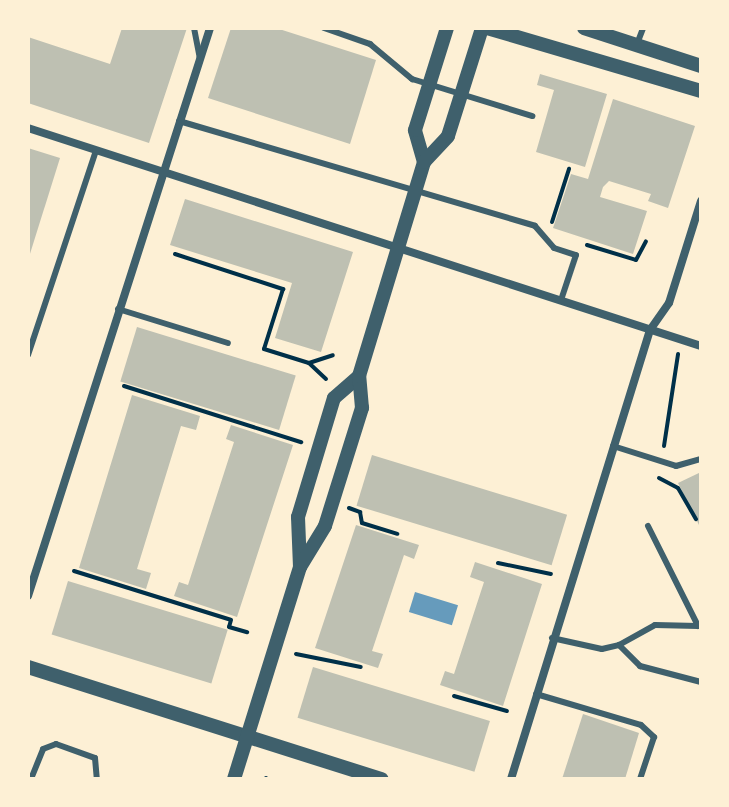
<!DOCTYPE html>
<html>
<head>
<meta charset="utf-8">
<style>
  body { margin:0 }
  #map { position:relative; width:729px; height:807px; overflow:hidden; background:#fdf0d5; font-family:Overpass,sans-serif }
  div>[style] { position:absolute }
  .water>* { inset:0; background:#669bbc; transform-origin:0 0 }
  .building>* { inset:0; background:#bec0b2; transform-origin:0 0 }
  .path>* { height:4px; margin:-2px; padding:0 2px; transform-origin:2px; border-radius:2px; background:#003049 }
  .service>* { height:6px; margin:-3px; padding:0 3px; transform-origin:3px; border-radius:3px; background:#3f606c }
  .minor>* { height:8px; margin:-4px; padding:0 4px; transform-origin:4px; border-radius:4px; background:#3f606c }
  .tertiary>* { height:14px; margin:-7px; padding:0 7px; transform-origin:7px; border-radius:7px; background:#3f606c }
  span { translate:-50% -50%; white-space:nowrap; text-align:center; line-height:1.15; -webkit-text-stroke:6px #fdf0d5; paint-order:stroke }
  .frame { position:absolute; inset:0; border:30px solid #fdf0d5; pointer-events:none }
</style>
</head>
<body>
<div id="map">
  <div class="water">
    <div style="left:415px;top:592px;width:45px;height:21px;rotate:17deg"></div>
  </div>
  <div class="building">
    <div style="clip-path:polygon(122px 28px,187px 28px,149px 143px,28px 103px,28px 37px,110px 64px)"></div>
    <div style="clip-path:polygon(231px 28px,276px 28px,376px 60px,350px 144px,208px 98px)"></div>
    <div style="clip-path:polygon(540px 74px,607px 94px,585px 167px,536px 152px,554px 90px,537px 85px)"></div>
    <div style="clip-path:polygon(613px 99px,695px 126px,668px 208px,648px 201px,651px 194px,609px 181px,603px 187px,600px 197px,647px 211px,633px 254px,553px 228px,571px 174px,588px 179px)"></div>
    <div style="clip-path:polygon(28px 148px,60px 158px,29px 257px,28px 257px)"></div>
    <div style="clip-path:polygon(185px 199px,353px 252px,321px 352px,275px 338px,292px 283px,170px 245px)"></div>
    <div style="left:137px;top:327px;width:166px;height:57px;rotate:17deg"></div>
    <div style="clip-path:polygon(132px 395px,200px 416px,196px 430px,181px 426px,137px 569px,151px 573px,146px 589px,79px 568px)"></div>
    <div style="clip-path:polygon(231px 425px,293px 445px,237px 617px,174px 596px,179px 582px,188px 585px,234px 442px,226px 439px)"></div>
    <div style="left:372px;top:455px;width:204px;height:53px;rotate:17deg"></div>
    <div style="clip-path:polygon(701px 472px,701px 529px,678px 483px)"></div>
    <div style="clip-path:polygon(356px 525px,419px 545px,414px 559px,404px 555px,372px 651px,383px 654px,378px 668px,315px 648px)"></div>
    <div style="clip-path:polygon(475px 562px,542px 584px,503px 706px,440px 685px,445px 671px,454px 674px,484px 582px,470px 577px)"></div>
    <div style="left:68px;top:581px;width:167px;height:56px;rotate:17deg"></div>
    <div style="left:313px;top:667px;width:185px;height:53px;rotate:17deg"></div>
    <div style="clip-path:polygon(583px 714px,639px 733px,625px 779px,562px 779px)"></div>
  </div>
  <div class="path">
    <div style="left:552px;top:222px;width:56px;rotate:-72.2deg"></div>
    <div style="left:587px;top:245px;width:51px;rotate:17deg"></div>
    <div style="left:636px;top:260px;width:21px;rotate:-62deg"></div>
    <div style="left:175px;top:254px;width:114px;rotate:18deg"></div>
    <div style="left:283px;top:289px;width:63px;rotate:107.6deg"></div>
    <div style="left:264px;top:349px;width:47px;rotate:17.3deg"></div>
    <div style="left:326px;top:379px;width:23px;rotate:-137deg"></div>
    <div style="left:309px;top:363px;width:25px;rotate:-18deg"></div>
    <div style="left:124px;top:386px;width:186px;rotate:17.6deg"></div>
    <div style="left:664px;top:446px;width:93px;rotate:-81.3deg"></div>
    <div style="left:659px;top:478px;width:21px;rotate:28deg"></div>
    <div style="left:678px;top:488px;width:36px;rotate:60deg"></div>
    <div style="left:349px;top:508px;width:12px;rotate:20deg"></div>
    <div style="left:360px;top:512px;width:11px;rotate:80deg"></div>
    <div style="left:362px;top:523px;width:37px;rotate:17deg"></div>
    <div style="left:498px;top:563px;width:54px;rotate:11.7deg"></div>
    <div style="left:74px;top:571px;width:164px;rotate:17.3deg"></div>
    <div style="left:231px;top:620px;width:7px;rotate:106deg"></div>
    <div style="left:229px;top:627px;width:19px;rotate:16deg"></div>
    <div style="left:296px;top:654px;width:66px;rotate:11.3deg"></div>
    <div style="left:454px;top:696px;width:55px;rotate:15.8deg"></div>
    <div style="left:266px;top:778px;width:1px;rotate:90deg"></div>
  </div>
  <div class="service">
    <div style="left:194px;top:28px;width:31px;rotate:79deg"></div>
    <div style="left:324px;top:28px;width:49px;rotate:19.2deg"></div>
    <div style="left:370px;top:44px;width:55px;rotate:39.8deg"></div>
    <div style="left:412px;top:79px;width:126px;rotate:17.1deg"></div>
    <div style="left:637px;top:44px;width:17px;rotate:-69deg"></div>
    <div style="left:179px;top:121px;width:371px;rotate:16.4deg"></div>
    <div style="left:535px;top:226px;width:29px;rotate:49deg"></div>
    <div style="left:554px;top:248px;width:23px;rotate:18deg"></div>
    <div style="left:576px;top:255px;width:47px;rotate:108.4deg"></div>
    <div style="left:118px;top:309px;width:115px;rotate:17.2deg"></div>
    <div style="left:28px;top:355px;width:216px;rotate:-71.6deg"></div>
    <div style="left:613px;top:446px;width:66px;rotate:17.6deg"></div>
    <div style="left:676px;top:466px;width:26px;rotate:-16deg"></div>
    <div style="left:648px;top:526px;width:112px;rotate:63.4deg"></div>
    <div style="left:552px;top:638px;width:51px;rotate:12.4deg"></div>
    <div style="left:602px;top:649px;width:17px;rotate:-13deg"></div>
    <div style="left:619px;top:645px;width:30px;rotate:45deg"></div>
    <div style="left:640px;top:666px;width:63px;rotate:14.7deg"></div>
    <div style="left:619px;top:645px;width:41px;rotate:-29.1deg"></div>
    <div style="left:655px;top:625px;width:43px;rotate:1.3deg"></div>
    <div style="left:536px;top:694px;width:109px;rotate:16.4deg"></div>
    <div style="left:641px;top:725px;width:18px;rotate:43deg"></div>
    <div style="left:654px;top:737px;width:44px;rotate:108.4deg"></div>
    <div style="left:31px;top:779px;width:32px;rotate:-68deg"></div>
    <div style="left:43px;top:749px;width:14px;rotate:-21deg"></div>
    <div style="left:56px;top:744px;width:41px;rotate:19.7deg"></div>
    <div style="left:95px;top:758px;width:21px;rotate:85deg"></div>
  </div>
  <div class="minor">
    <div style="left:28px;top:128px;width:707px;rotate:17.95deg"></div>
    <div style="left:28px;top:596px;width:596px;rotate:-72.23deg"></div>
    <div style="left:511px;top:779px;width:470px;rotate:-72.8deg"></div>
    <div style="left:650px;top:330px;width:33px;rotate:-55deg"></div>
    <div style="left:669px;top:303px;width:107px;rotate:-72.6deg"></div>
  </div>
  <div class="tertiary">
    <div style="left:487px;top:28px;width:223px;rotate:16.4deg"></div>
    <div style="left:584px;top:28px;width:123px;rotate:18deg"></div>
    <div style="left:424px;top:162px;width:33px;rotate:-106deg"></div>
    <div style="left:415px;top:130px;width:107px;rotate:-72.6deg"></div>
    <div style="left:300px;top:567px;width:50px;rotate:-92.3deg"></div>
    <div style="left:298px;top:517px;width:124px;rotate:-73.2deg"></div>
    <div style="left:334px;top:398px;width:33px;rotate:-41deg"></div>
    <div style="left:28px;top:667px;width:371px;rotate:17.6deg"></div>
    <div style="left:234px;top:779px;width:222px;rotate:-72.7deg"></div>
    <div style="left:300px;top:567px;width:48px;rotate:-58.6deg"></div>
    <div style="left:325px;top:526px;width:124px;rotate:-72.6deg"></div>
    <div style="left:362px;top:408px;width:32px;rotate:-95deg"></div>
    <div style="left:359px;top:376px;width:224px;rotate:-73.1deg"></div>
    <div style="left:424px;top:162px;width:35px;rotate:-47deg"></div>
    <div style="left:448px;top:136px;width:113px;rotate:-72.5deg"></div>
  </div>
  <div class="frame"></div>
</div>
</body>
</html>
